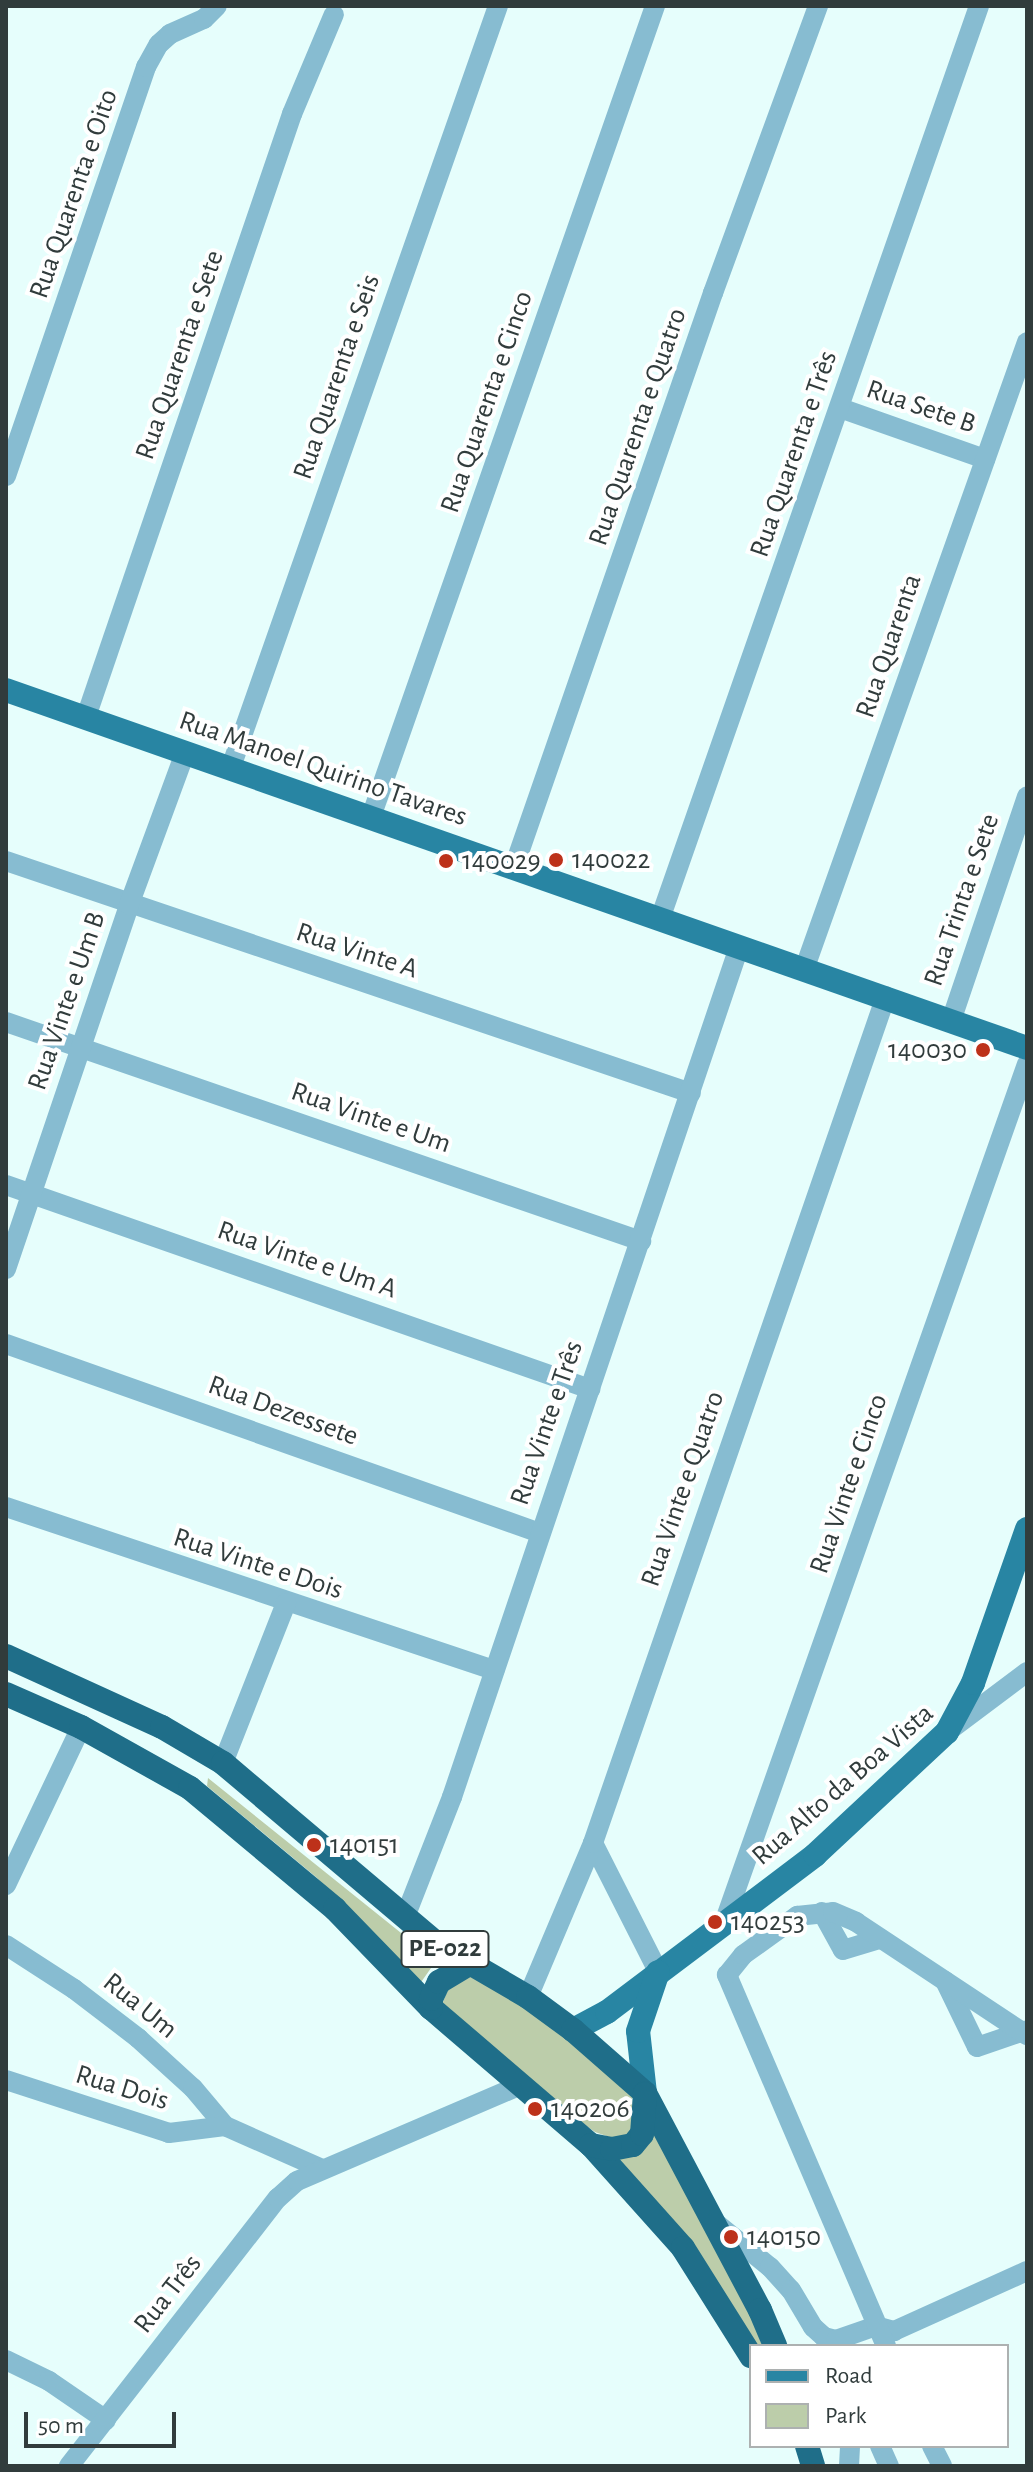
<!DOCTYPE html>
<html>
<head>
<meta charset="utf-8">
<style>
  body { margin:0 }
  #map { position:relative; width:1033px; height:2472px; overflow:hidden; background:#e6fefc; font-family:"Alegreya Sans",sans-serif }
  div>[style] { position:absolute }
  .green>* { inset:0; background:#bccdaa }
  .minor>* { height:20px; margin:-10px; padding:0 10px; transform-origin:10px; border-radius:10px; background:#87bcd1 }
  .major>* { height:24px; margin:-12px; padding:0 12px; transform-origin:12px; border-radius:12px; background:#2885a3 }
  .highway>* { height:24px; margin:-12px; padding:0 12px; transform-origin:12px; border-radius:12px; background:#1f6e89 }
  .dots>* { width:22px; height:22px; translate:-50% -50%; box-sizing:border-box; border:4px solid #fff; border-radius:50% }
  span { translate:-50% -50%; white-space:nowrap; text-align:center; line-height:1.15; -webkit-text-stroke:8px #fff; paint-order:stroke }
  .shield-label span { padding:2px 6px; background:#fff; border:2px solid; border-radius:6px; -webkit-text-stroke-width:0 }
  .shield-label { font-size:26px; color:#313c3c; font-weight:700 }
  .street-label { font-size:28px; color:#313c3c }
  .poi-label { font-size:28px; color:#313c3c }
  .left { translate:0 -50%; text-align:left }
  .right { translate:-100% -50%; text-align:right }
  .frame { position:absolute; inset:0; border:8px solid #313c3c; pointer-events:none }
  .legend { position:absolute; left:749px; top:2344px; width:260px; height:104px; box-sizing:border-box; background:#fff; border:2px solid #adb1b1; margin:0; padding:10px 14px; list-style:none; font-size:24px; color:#313c3c }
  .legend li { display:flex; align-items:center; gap:16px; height:40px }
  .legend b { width:40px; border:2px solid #adb1b1 }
  .scale { position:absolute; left:24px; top:2412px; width:152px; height:36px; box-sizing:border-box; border:4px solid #313c3c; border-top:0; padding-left:10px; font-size:24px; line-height:28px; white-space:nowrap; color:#313c3c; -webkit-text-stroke:6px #fff; paint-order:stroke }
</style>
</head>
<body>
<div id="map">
  <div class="green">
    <div style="clip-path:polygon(208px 1778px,436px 1961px,419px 1985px,316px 1877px,207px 1786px)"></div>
    <div style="clip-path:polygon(454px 1974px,476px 1978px,550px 2019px,632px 2097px,634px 2126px,628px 2137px,618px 2140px,595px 2132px,538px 2092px,441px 2007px)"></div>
    <div style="clip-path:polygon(651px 2121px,750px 2306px,762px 2346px,753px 2346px,604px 2149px)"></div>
  </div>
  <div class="minor">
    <div style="left:840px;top:408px;width:154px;rotate:19.4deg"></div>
    <div style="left:6px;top:476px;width:432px;rotate:-71.1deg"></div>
    <div style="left:146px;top:67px;width:26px;rotate:-61deg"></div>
    <div style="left:159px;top:44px;width:15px;rotate:-42deg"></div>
    <div style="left:170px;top:34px;width:37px;rotate:-24deg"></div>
    <div style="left:204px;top:19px;width:18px;rotate:-45deg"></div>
    <div style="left:86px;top:717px;width:637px;rotate:-71.14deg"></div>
    <div style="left:292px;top:114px;width:108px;rotate:-67.2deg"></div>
    <div style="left:231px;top:767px;width:806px;rotate:-70.67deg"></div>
    <div style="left:371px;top:817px;width:859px;rotate:-70.7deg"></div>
    <div style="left:6px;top:861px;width:723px;rotate:18.71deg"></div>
    <div style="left:514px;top:867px;width:608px;rotate:-70.88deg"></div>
    <div style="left:713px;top:293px;width:306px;rotate:-69.9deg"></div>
    <div style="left:660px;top:919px;width:967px;rotate:-70.74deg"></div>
    <div style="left:804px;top:970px;width:666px;rotate:-70.45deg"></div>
    <div style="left:951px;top:1021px;width:237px;rotate:-71.3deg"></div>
    <div style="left:6px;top:1022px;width:672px;rotate:19.03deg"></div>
    <div style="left:6px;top:1185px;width:619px;rotate:19.26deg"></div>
    <div style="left:6px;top:1269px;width:384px;rotate:-71.3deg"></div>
    <div style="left:129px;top:905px;width:162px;rotate:-69.8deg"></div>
    <div style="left:6px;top:1344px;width:566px;rotate:19.49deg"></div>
    <div style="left:6px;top:1507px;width:515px;rotate:18.47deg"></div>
    <div style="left:947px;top:1732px;width:100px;rotate:-36.9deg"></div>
    <div style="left:223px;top:1763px;width:172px;rotate:-68.5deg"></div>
    <div style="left:593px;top:1843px;width:144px;rotate:63.1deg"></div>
    <div style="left:6px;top:1885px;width:175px;rotate:-64.6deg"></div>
    <div style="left:822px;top:1912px;width:43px;rotate:61.1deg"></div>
    <div style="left:843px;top:1950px;width:39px;rotate:-17deg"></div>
    <div style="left:405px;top:1917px;width:129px;rotate:-68.6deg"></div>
    <div style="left:452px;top:1797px;width:897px;rotate:-71.34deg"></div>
    <div style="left:724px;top:1923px;width:911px;rotate:-70.57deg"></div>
    <div style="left:6px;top:1945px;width:81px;rotate:32.9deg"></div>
    <div style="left:74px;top:1989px;width:81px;rotate:37.4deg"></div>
    <div style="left:138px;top:2038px;width:74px;rotate:42.3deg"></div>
    <div style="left:193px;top:2088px;width:50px;rotate:49.9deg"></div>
    <div style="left:225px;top:2126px;width:106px;rotate:23.9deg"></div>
    <div style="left:945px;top:1981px;width:73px;rotate:64.1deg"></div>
    <div style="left:977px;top:2047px;width:50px;rotate:-18.8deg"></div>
    <div style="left:528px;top:1997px;width:167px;rotate:-67.1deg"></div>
    <div style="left:593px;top:1843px;width:896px;rotate:-70.92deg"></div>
    <div style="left:6px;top:2080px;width:171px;rotate:18deg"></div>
    <div style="left:169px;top:2133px;width:56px;rotate:-7.1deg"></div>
    <div style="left:717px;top:2224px;width:68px;rotate:39.1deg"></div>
    <div style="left:770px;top:2267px;width:31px;rotate:48deg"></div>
    <div style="left:791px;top:2290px;width:43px;rotate:59.3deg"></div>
    <div style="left:813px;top:2327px;width:15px;rotate:42deg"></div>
    <div style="left:824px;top:2337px;width:12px;rotate:14deg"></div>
    <div style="left:836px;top:2340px;width:42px;rotate:-19.3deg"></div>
    <div style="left:876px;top:2326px;width:19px;rotate:16deg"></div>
    <div style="left:894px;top:2331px;width:146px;rotate:-24.3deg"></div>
    <div style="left:886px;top:2346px;width:404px;rotate:-113.2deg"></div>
    <div style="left:727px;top:1975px;width:26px;rotate:-51deg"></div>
    <div style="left:743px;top:1955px;width:67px;rotate:-35.8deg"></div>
    <div style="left:797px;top:1916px;width:36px;rotate:-6deg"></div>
    <div style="left:833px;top:1912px;width:25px;rotate:23deg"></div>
    <div style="left:856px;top:1922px;width:205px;rotate:33.5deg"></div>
    <div style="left:6px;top:2360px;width:48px;rotate:26deg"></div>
    <div style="left:49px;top:2381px;width:69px;rotate:34.4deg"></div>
    <div style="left:880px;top:2446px;width:22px;rotate:66deg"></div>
    <div style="left:932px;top:2446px;width:22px;rotate:63deg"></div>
    <div style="left:69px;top:2466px;width:340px;rotate:-52.1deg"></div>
    <div style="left:278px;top:2198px;width:25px;rotate:-42deg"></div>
    <div style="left:297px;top:2181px;width:241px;rotate:-23.2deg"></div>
    <div style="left:849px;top:2466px;width:20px;rotate:-87deg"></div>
  </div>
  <div class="major">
    <div style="left:6px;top:690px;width:1082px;rotate:19.32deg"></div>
    <div style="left:573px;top:2030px;width:38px;rotate:-28deg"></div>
    <div style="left:607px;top:2012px;width:261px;rotate:-37deg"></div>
    <div style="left:815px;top:1855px;width:180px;rotate:-43deg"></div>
    <div style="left:947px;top:1732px;width:55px;rotate:-62deg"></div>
    <div style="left:973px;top:1683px;width:163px;rotate:-70.7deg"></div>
    <div style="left:645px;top:2093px;width:62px;rotate:-96.4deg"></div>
    <div style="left:638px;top:2031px;width:62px;rotate:-71.3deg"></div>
  </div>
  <div class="highway">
    <div style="left:6px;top:1656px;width:171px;rotate:24.5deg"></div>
    <div style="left:162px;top:1727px;width:71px;rotate:30.5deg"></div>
    <div style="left:223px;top:1763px;width:280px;rotate:40.2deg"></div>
    <div style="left:437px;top:1944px;width:105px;rotate:30.2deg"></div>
    <div style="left:528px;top:1997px;width:56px;rotate:36.3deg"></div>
    <div style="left:573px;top:2030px;width:96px;rotate:41.2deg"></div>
    <div style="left:645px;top:2093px;width:246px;rotate:62.1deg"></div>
    <div style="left:760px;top:2310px;width:39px;rotate:67deg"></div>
    <div style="left:6px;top:1694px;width:82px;rotate:23.7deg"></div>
    <div style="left:81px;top:1727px;width:125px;rotate:29.2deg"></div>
    <div style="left:190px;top:1788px;width:189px;rotate:39.8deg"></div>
    <div style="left:335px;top:1909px;width:138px;rotate:45.9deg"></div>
    <div style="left:431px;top:2008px;width:211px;rotate:40.6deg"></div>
    <div style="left:591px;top:2145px;width:138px;rotate:48.2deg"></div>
    <div style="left:683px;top:2248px;width:128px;rotate:57.8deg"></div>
    <div style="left:431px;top:2008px;width:9px;rotate:-90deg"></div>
    <div style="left:431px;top:1999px;width:19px;rotate:-65deg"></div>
    <div style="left:439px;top:1982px;width:35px;rotate:-31deg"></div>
    <div style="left:591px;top:2145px;width:21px;rotate:11deg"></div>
    <div style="left:612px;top:2149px;width:21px;rotate:-11deg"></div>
    <div style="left:633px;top:2145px;width:14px;rotate:-51deg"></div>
    <div style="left:642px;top:2134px;width:40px;rotate:-85.7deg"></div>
    <div style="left:807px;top:2446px;width:21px;rotate:73deg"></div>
  </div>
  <div class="dots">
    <div style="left:556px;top:860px;background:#bd311a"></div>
    <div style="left:446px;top:861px;background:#bd311a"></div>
    <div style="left:983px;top:1050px;background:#bd311a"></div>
    <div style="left:314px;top:1845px;background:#bd311a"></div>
    <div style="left:715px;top:1922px;background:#bd311a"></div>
    <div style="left:535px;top:2109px;background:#bd311a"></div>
    <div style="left:731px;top:2237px;background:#bd311a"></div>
  </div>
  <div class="shield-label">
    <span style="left:445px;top:1949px">PE-022</span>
  </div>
  <div class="street-label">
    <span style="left:74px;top:194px;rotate:-71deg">Rua Quarenta e Oito</span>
    <span style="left:180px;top:355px;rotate:-71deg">Rua Quarenta e Sete</span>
    <span style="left:337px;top:377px;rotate:-71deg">Rua Quarenta e Seis</span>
    <span style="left:487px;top:402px;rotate:-71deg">Rua Quarenta e Cinco</span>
    <span style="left:921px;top:407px;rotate:19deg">Rua Sete B</span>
    <span style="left:638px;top:427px;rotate:-71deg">Rua Quarenta e Quatro</span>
    <span style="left:794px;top:454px;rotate:-71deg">Rua Quarenta e Três</span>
    <span style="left:889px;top:646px;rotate:-71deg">Rua Quarenta</span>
    <span style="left:323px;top:769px;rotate:19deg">Rua Manoel Quirino Tavares</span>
    <span style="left:962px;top:900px;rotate:-71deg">Rua Trinta e Sete</span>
    <span style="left:357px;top:951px;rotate:18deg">Rua Vinte A</span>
    <span style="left:67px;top:1001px;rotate:-71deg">Rua Vinte e Um B</span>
    <span style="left:371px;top:1118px;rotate:19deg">Rua Vinte e Um</span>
    <span style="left:307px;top:1260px;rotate:19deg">Rua Vinte e Um A</span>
    <span style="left:283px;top:1411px;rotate:20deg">Rua Dezessete</span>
    <span style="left:547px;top:1423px;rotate:-71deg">Rua Vinte e Três</span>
    <span style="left:849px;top:1484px;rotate:-71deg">Rua Vinte e Cinco</span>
    <span style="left:683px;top:1489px;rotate:-71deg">Rua Vinte e Quatro</span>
    <span style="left:258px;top:1564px;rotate:18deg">Rua Vinte e Dois</span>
    <span style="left:843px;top:1785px;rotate:-41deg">Rua Alto da Boa Vista</span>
    <span style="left:140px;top:2006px;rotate:39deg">Rua Um</span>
    <span style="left:122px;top:2088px;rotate:17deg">Rua Dois</span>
    <span style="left:168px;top:2294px;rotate:-52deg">Rua Três</span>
  </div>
  <div class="poi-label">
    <span class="left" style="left:572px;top:860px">140022</span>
    <span class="left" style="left:462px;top:861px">140029</span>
    <span class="right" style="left:967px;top:1050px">140030</span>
    <span class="left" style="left:330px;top:1845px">140151</span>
    <span class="left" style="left:731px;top:1922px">140253</span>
    <span class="left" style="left:551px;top:2109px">140206</span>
    <span class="left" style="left:747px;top:2237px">140150</span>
  </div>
  <div class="frame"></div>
  <ul class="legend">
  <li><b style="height:10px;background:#2885a3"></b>Road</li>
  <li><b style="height:22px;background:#bccdaa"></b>Park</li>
  </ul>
  <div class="scale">50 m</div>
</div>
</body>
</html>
